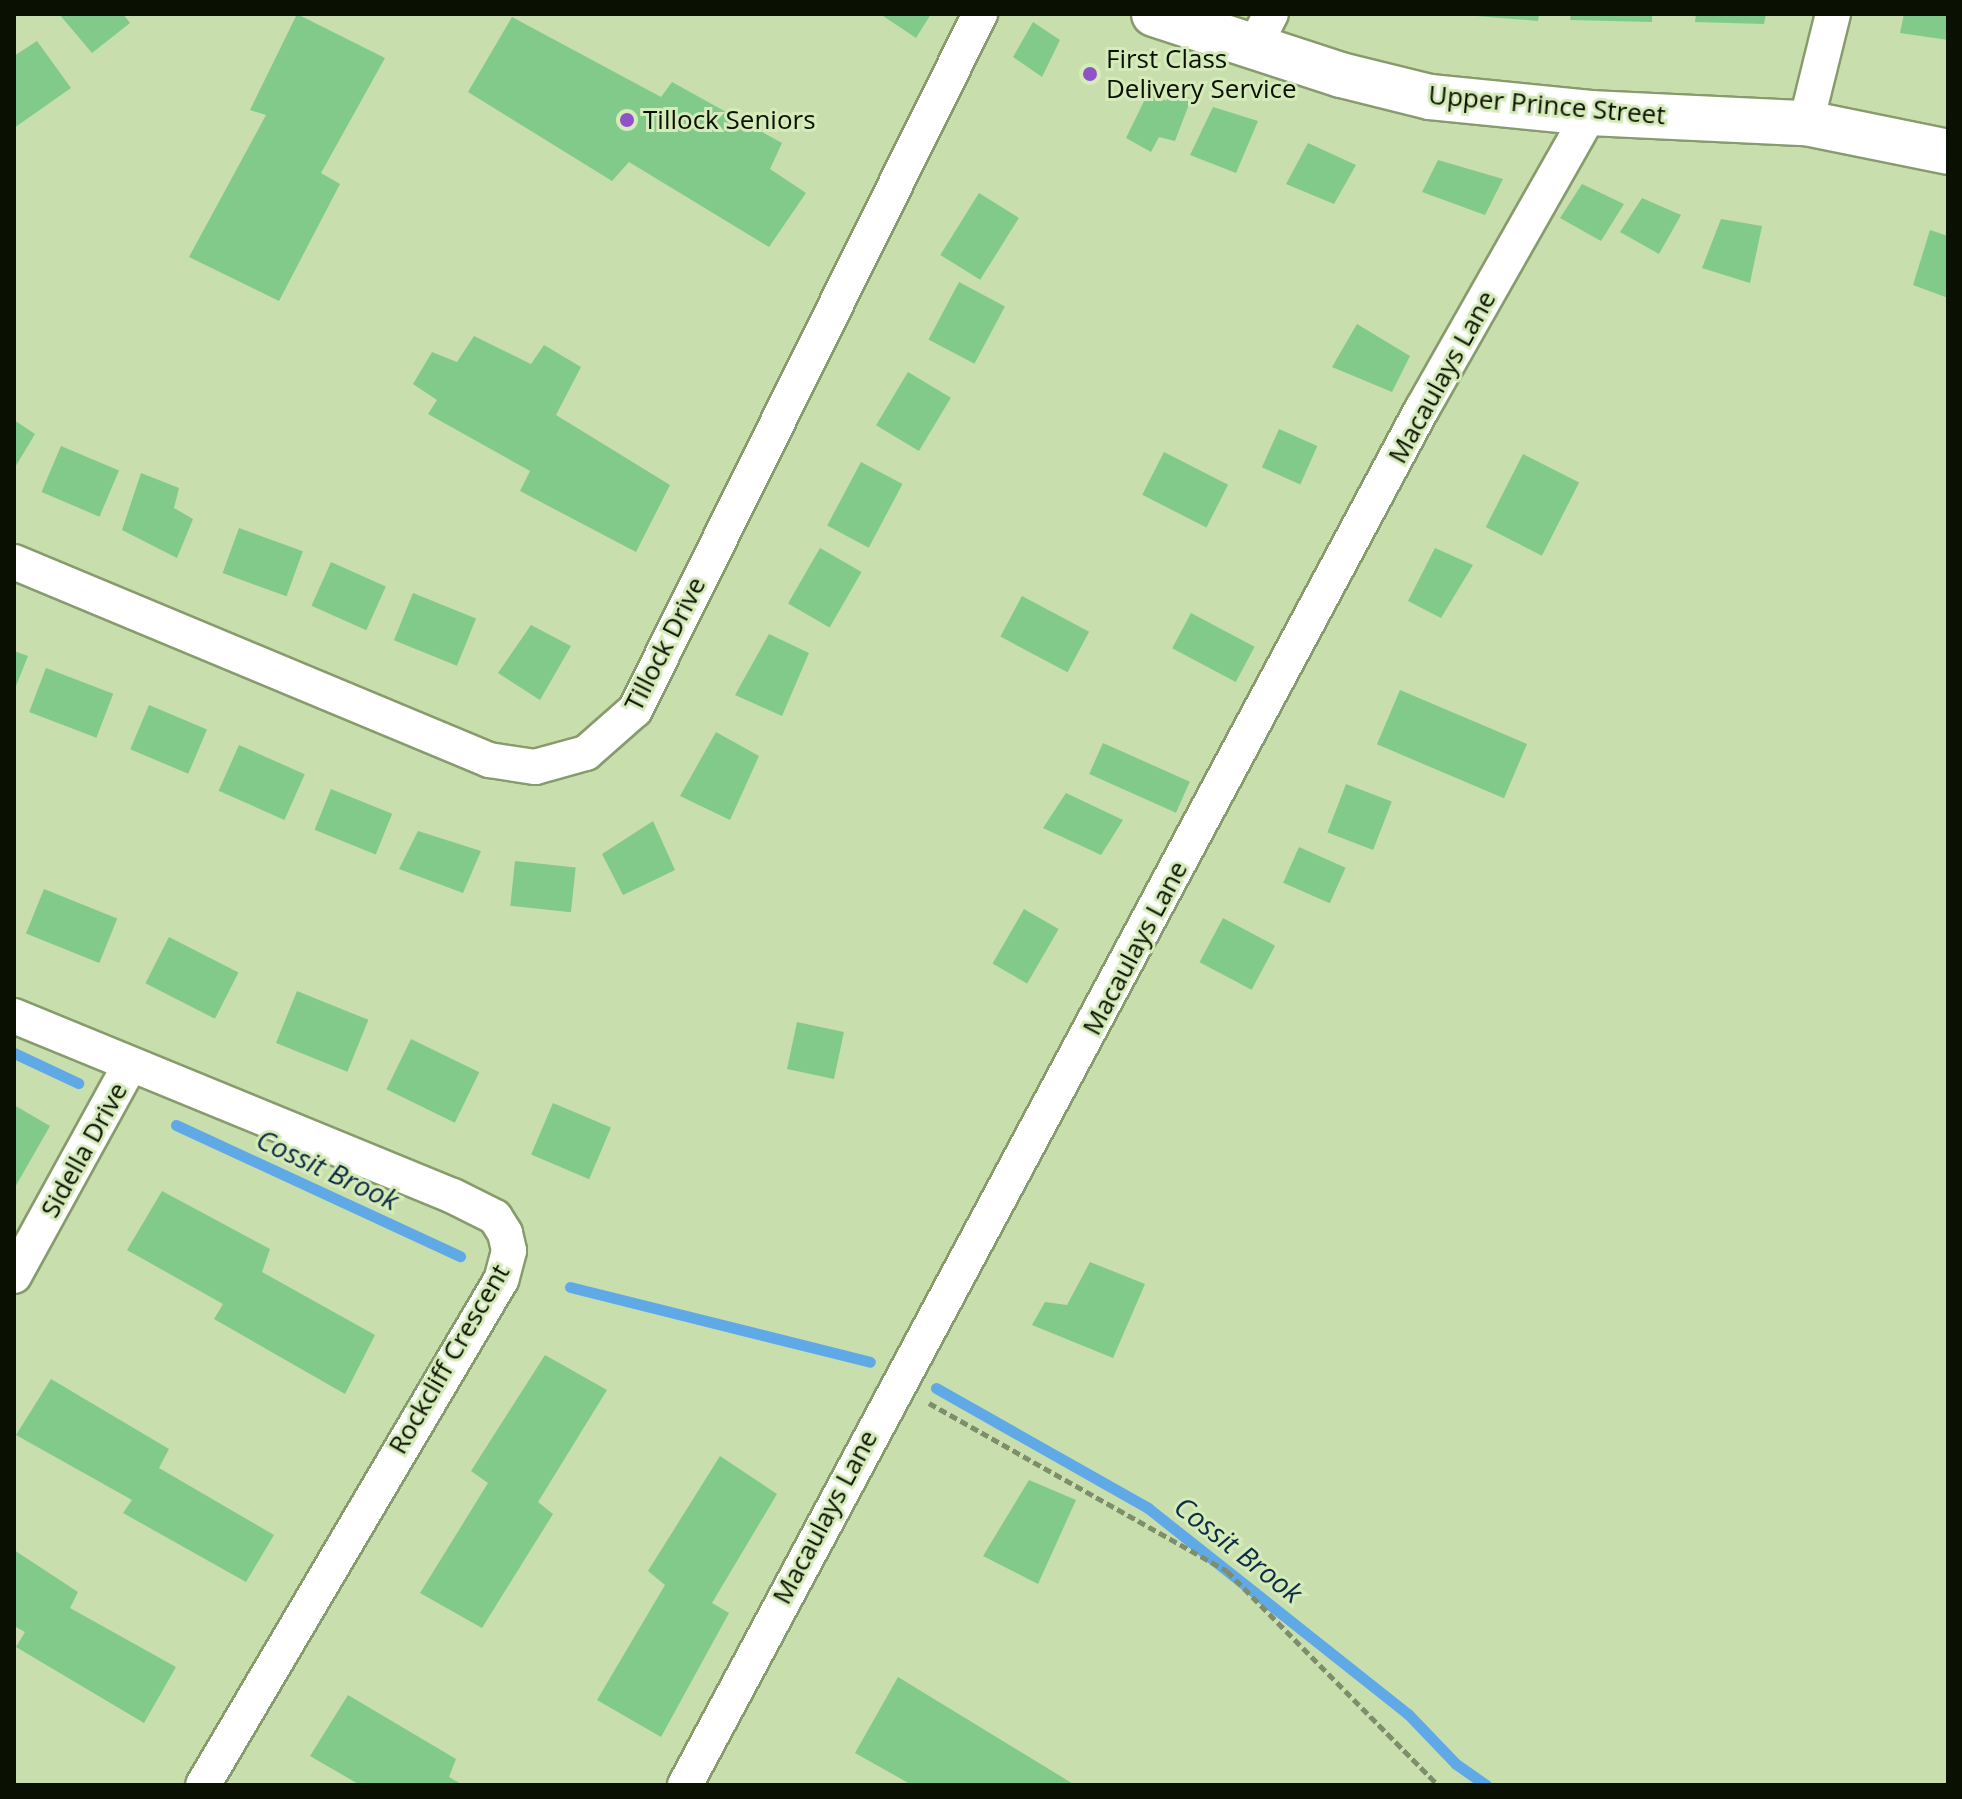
<!DOCTYPE html>
<html>
<head>
<meta charset="utf-8">
<style>
  body { margin:0 }
  #map { position:relative; width:1962px; height:1799px; overflow:hidden; background:#c9dead; font-family:"Open Sans",sans-serif }
  div>[style] { position:absolute }
  .stream>* { height:11px; margin:-5.5px; padding:0 5.5px; transform-origin:5.5px; border-radius:5.5px; background:#60a9e7 }
  .building>* { inset:0; background:#82ca89; transform-origin:0 0 }
  .path>* { height:5px; margin-top:-2.5px; transform-origin:0; background:repeating-linear-gradient(90deg,#7e8e6a 0 8px,transparent 0 12px) }
  .roads { filter:drop-shadow(2px 0 #889b6d) drop-shadow(-2px 0 #889b6d) drop-shadow(0 2px #889b6d) drop-shadow(0 -2px #889b6d) }
  .street>* { height:34px; margin:-17px; padding:0 17px; transform-origin:17px; border-radius:17px; background:#fff }
  .secondary>* { height:44px; margin:-22px; padding:0 22px; transform-origin:22px; border-radius:22px; background:#fff }
  .dots>* { width:22px; height:22px; translate:-50% -50%; box-sizing:border-box; border:4px solid #d6ebba; border-radius:50% }
  span { translate:-50% -50%; white-space:nowrap; text-align:center; line-height:1.15; -webkit-text-stroke:6px #d6ebba; paint-order:stroke }
  .poi-label { font-size:26px; color:#0a1102 }
  .left { translate:0 -50%; text-align:left }
  .street-label { font-size:26px; color:#0a1102 }
  .water-label { font-size:28px; color:#0d2c45; font-style:italic }
  .frame { position:absolute; inset:0; border:16px solid #0a1102; pointer-events:none }
</style>
</head>
<body>
<div id="map">
  <div class="stream">
    <div style="left:14px;top:1053px;width:71px;rotate:25.1deg"></div>
    <div style="left:176px;top:1125px;width:313px;rotate:24.8deg"></div>
    <div style="left:570px;top:1287px;width:309px;rotate:14deg"></div>
    <div style="left:936px;top:1388px;width:244px;rotate:29.5deg"></div>
    <div style="left:1148px;top:1508px;width:332px;rotate:38.4deg"></div>
    <div style="left:1408px;top:1714px;width:69px;rotate:46.2deg"></div>
    <div style="left:1456px;top:1764px;width:37px;rotate:35deg"></div>
  </div>
  <div class="building">
    <div style="clip-path:polygon(59px 14px,123px 14px,130px 23px,92px 53px)"></div>
    <div style="clip-path:polygon(297px 14px,385px 58px,321px 173px,340px 184px,279px 301px,189px 257px,266px 115px,250px 110px)"></div>
    <div style="clip-path:polygon(880px 14px,931px 14px,916px 38px)"></div>
    <div style="clip-path:polygon(1452px 14px,1539px 14px,1538px 21px)"></div>
    <div style="clip-path:polygon(1571px 14px,1652px 14px,1652px 22px,1570px 20px)"></div>
    <div style="clip-path:polygon(1696px 14px,1766px 14px,1764px 24px,1695px 22px)"></div>
    <div style="clip-path:polygon(1904px 14px,1948px 14px,1948px 40px,1900px 33px)"></div>
    <div style="clip-path:polygon(512px 17px,661px 97px,672px 82px,782px 143px,770px 169px,806px 193px,769px 247px,629px 162px,612px 181px,468px 92px)"></div>
    <div style="clip-path:polygon(1033px 22px,1060px 40px,1042px 77px,1013px 57px)"></div>
    <div style="clip-path:polygon(37px 41px,71px 88px,14px 128px,14px 56px)"></div>
    <div style="clip-path:polygon(1173px 86px,1191px 99px,1175px 141px,1159px 137px,1151px 152px,1126px 138px,1149px 91px,1166px 101px)"></div>
    <div style="clip-path:polygon(1213px 107px,1258px 121px,1236px 173px,1190px 155px)"></div>
    <div style="clip-path:polygon(1308px 143px,1356px 165px,1334px 204px,1286px 184px)"></div>
    <div style="clip-path:polygon(1438px 160px,1503px 179px,1485px 215px,1422px 192px)"></div>
    <div style="clip-path:polygon(1582px 184px,1624px 204px,1601px 241px,1560px 218px)"></div>
    <div style="left:979px;top:193px;width:47px;height:73px;rotate:32deg"></div>
    <div style="clip-path:polygon(1642px 198px,1681px 215px,1659px 254px,1620px 232px)"></div>
    <div style="clip-path:polygon(1721px 219px,1762px 226px,1750px 283px,1702px 268px)"></div>
    <div style="clip-path:polygon(1930px 230px,1948px 236px,1948px 298px,1913px 285px)"></div>
    <div style="left:959px;top:282px;width:52px;height:65px;rotate:28deg"></div>
    <div style="clip-path:polygon(1357px 324px,1410px 356px,1392px 392px,1332px 367px)"></div>
    <div style="clip-path:polygon(474px 336px,531px 364px,544px 345px,581px 367px,556px 415px,670px 485px,636px 552px,520px 491px,530px 471px,428px 414px,437px 400px,413px 384px,432px 352px,457px 362px)"></div>
    <div style="left:908px;top:372px;width:50px;height:62px;rotate:31deg"></div>
    <div style="clip-path:polygon(14px 420px,35px 434px,14px 469px)"></div>
    <div style="left:1279px;top:429px;width:42px;height:42px;rotate:24deg"></div>
    <div style="left:61px;top:446px;width:63px;height:50px;rotate:23deg"></div>
    <div style="left:1164px;top:452px;width:72px;height:48px;rotate:27deg"></div>
    <div style="left:1523px;top:454px;width:63px;height:82px;rotate:27deg"></div>
    <div style="left:861px;top:462px;width:47px;height:72px;rotate:28deg"></div>
    <div style="clip-path:polygon(141px 473px,179px 488px,174px 508px,193px 519px,177px 558px,122px 530px)"></div>
    <div style="left:239px;top:528px;width:68px;height:48px;rotate:20deg"></div>
    <div style="left:820px;top:548px;width:48px;height:64px;rotate:30deg"></div>
    <div style="clip-path:polygon(1435px 548px,1473px 565px,1441px 618px,1408px 601px)"></div>
    <div style="left:331px;top:562px;width:60px;height:48px;rotate:24deg"></div>
    <div style="left:413px;top:593px;width:68px;height:51px;rotate:22deg"></div>
    <div style="left:1022px;top:596px;width:76px;height:46px;rotate:28deg"></div>
    <div style="left:1191px;top:613px;width:72px;height:40px;rotate:28deg"></div>
    <div style="clip-path:polygon(531px 625px,571px 646px,540px 700px,498px 673px)"></div>
    <div style="clip-path:polygon(769px 634px,809px 653px,782px 716px,735px 695px)"></div>
    <div style="clip-path:polygon(14px 651px,28px 656px,14px 691px)"></div>
    <div style="left:46px;top:668px;width:72px;height:47px;rotate:21deg"></div>
    <div style="left:1400px;top:690px;width:138px;height:59px;rotate:23deg"></div>
    <div style="left:149px;top:705px;width:63px;height:48px;rotate:23deg"></div>
    <div style="clip-path:polygon(716px 732px,759px 756px,730px 820px,680px 796px)"></div>
    <div style="left:1103px;top:743px;width:95px;height:34px;rotate:24deg"></div>
    <div style="left:239px;top:745px;width:72px;height:50px;rotate:24deg"></div>
    <div style="left:1346px;top:784px;width:49px;height:52px;rotate:21deg"></div>
    <div style="left:331px;top:789px;width:66px;height:44px;rotate:22deg"></div>
    <div style="clip-path:polygon(1066px 793px,1123px 820px,1101px 855px,1043px 828px)"></div>
    <div style="clip-path:polygon(653px 821px,675px 870px,623px 895px,602px 854px)"></div>
    <div style="clip-path:polygon(418px 831px,481px 851px,463px 893px,399px 869px)"></div>
    <div style="left:1299px;top:847px;width:51px;height:39px;rotate:24deg"></div>
    <div style="left:515px;top:861px;width:61px;height:45px;rotate:6deg"></div>
    <div style="left:44px;top:889px;width:79px;height:48px;rotate:22deg"></div>
    <div style="left:1024px;top:909px;width:40px;height:63px;rotate:30deg"></div>
    <div style="left:1223px;top:918px;width:59px;height:50px;rotate:28deg"></div>
    <div style="left:169px;top:937px;width:78px;height:52px;rotate:27deg"></div>
    <div style="left:297px;top:991px;width:77px;height:56px;rotate:22deg"></div>
    <div style="left:797px;top:1022px;width:48px;height:48px;rotate:12deg"></div>
    <div style="left:411px;top:1039px;width:76px;height:56px;rotate:26deg"></div>
    <div style="left:553px;top:1103px;width:63px;height:56px;rotate:23deg"></div>
    <div style="clip-path:polygon(14px 1105px,50px 1126px,14px 1189px)"></div>
    <div style="clip-path:polygon(162px 1191px,270px 1249px,262px 1272px,375px 1335px,345px 1394px,214px 1319px,223px 1304px,127px 1250px)"></div>
    <div style="clip-path:polygon(1090px 1262px,1145px 1284px,1113px 1358px,1032px 1325px,1045px 1302px,1067px 1305px)"></div>
    <div style="clip-path:polygon(545px 1355px,607px 1390px,538px 1502px,553px 1514px,482px 1628px,420px 1593px,488px 1483px,471px 1471px)"></div>
    <div style="clip-path:polygon(51px 1379px,169px 1449px,159px 1468px,274px 1535px,246px 1582px,123px 1513px,132px 1500px,16px 1435px)"></div>
    <div style="clip-path:polygon(720px 1456px,777px 1494px,712px 1603px,729px 1613px,661px 1737px,597px 1700px,665px 1585px,648px 1571px)"></div>
    <div style="clip-path:polygon(1029px 1480px,1076px 1500px,1038px 1584px,983px 1556px)"></div>
    <div style="clip-path:polygon(14px 1550px,78px 1592px,70px 1608px,176px 1667px,144px 1723px,16px 1647px,25px 1632px,14px 1626px)"></div>
    <div style="clip-path:polygon(898px 1677px,1075px 1785px,912px 1785px,855px 1753px)"></div>
    <div style="clip-path:polygon(348px 1695px,456px 1759px,449px 1777px,463px 1785px,360px 1785px,310px 1756px)"></div>
  </div>
  <div class="path">
    <div style="left:929px;top:1403px;width:342px;rotate:29.4deg"></div>
    <div style="left:1227px;top:1571px;width:301px;rotate:45.4deg"></div>
  </div>
  <div class="roads">
    <div class="street">
      <div style="left:1255px;top:45px;width:35px;rotate:-63deg"></div>
      <div style="left:1806px;top:123px;width:112px;rotate:-76.1deg"></div>
      <div style="left:14px;top:562px;width:515px;rotate:22.63deg"></div>
      <div style="left:489px;top:760px;width:47px;rotate:8.7deg"></div>
      <div style="left:535px;top:767px;width:53px;rotate:-15.4deg"></div>
      <div style="left:586px;top:753px;width:65px;rotate:-41.3deg"></div>
      <div style="left:635px;top:710px;width:777px;rotate:-63.63deg"></div>
      <div style="left:14px;top:1016px;width:474px;rotate:22.3deg"></div>
      <div style="left:453px;top:1196px;width:47px;rotate:26.6deg"></div>
      <div style="left:495px;top:1217px;width:19px;rotate:58deg"></div>
      <div style="left:505px;top:1233px;width:18px;rotate:77deg"></div>
      <div style="left:509px;top:1251px;width:30px;rotate:105deg"></div>
      <div style="left:501px;top:1280px;width:586px;rotate:120.54deg"></div>
      <div style="left:14px;top:1276px;width:241px;rotate:-61.2deg"></div>
      <div style="left:685px;top:1785px;width:1561px;rotate:-61.83deg"></div>
      <div style="left:1422px;top:409px;width:340px;rotate:-60.4deg"></div>
    </div>
    <div class="secondary">
      <div style="left:1154px;top:14px;width:197px;rotate:18.1deg"></div>
      <div style="left:1341px;top:75px;width:92px;rotate:13.9deg"></div>
      <div style="left:1430px;top:97px;width:161px;rotate:5.7deg"></div>
      <div style="left:1590px;top:113px;width:216px;rotate:2.7deg"></div>
      <div style="left:1806px;top:123px;width:145px;rotate:11.5deg"></div>
    </div>
  </div>
  <div class="dots">
    <div style="left:1090px;top:74px;background:#9151c7"></div>
    <div style="left:627px;top:120px;background:#9151c7"></div>
  </div>
  <div class="poi-label">
    <span class="left" style="left:1106px;top:74px">First Class<br>Delivery Service</span>
    <span class="left" style="left:643px;top:120px">Tillock Seniors</span>
  </div>
  <div class="street-label">
    <span style="left:1547px;top:105px;rotate:5deg">Upper Prince Street</span>
    <span style="left:1442px;top:377px;rotate:-61deg">Macaulays Lane</span>
    <span style="left:665px;top:644px;rotate:-63deg">Tillock Drive</span>
    <span style="left:1135px;top:948px;rotate:-62deg">Macaulays Lane</span>
    <span style="left:84px;top:1150px;rotate:-61deg">Sidella Drive</span>
    <span style="left:449px;top:1359px;rotate:-60deg">Rockcliff Crescent</span>
    <span style="left:825px;top:1517px;rotate:-62deg">Macaulays Lane</span>
  </div>
  <div class="water-label">
    <span style="left:328px;top:1169px;rotate:25deg">Cossit Brook</span>
    <span style="left:1239px;top:1549px;rotate:38deg">Cossit Brook</span>
  </div>
  <div class="frame"></div>
</div>
</body>
</html>
